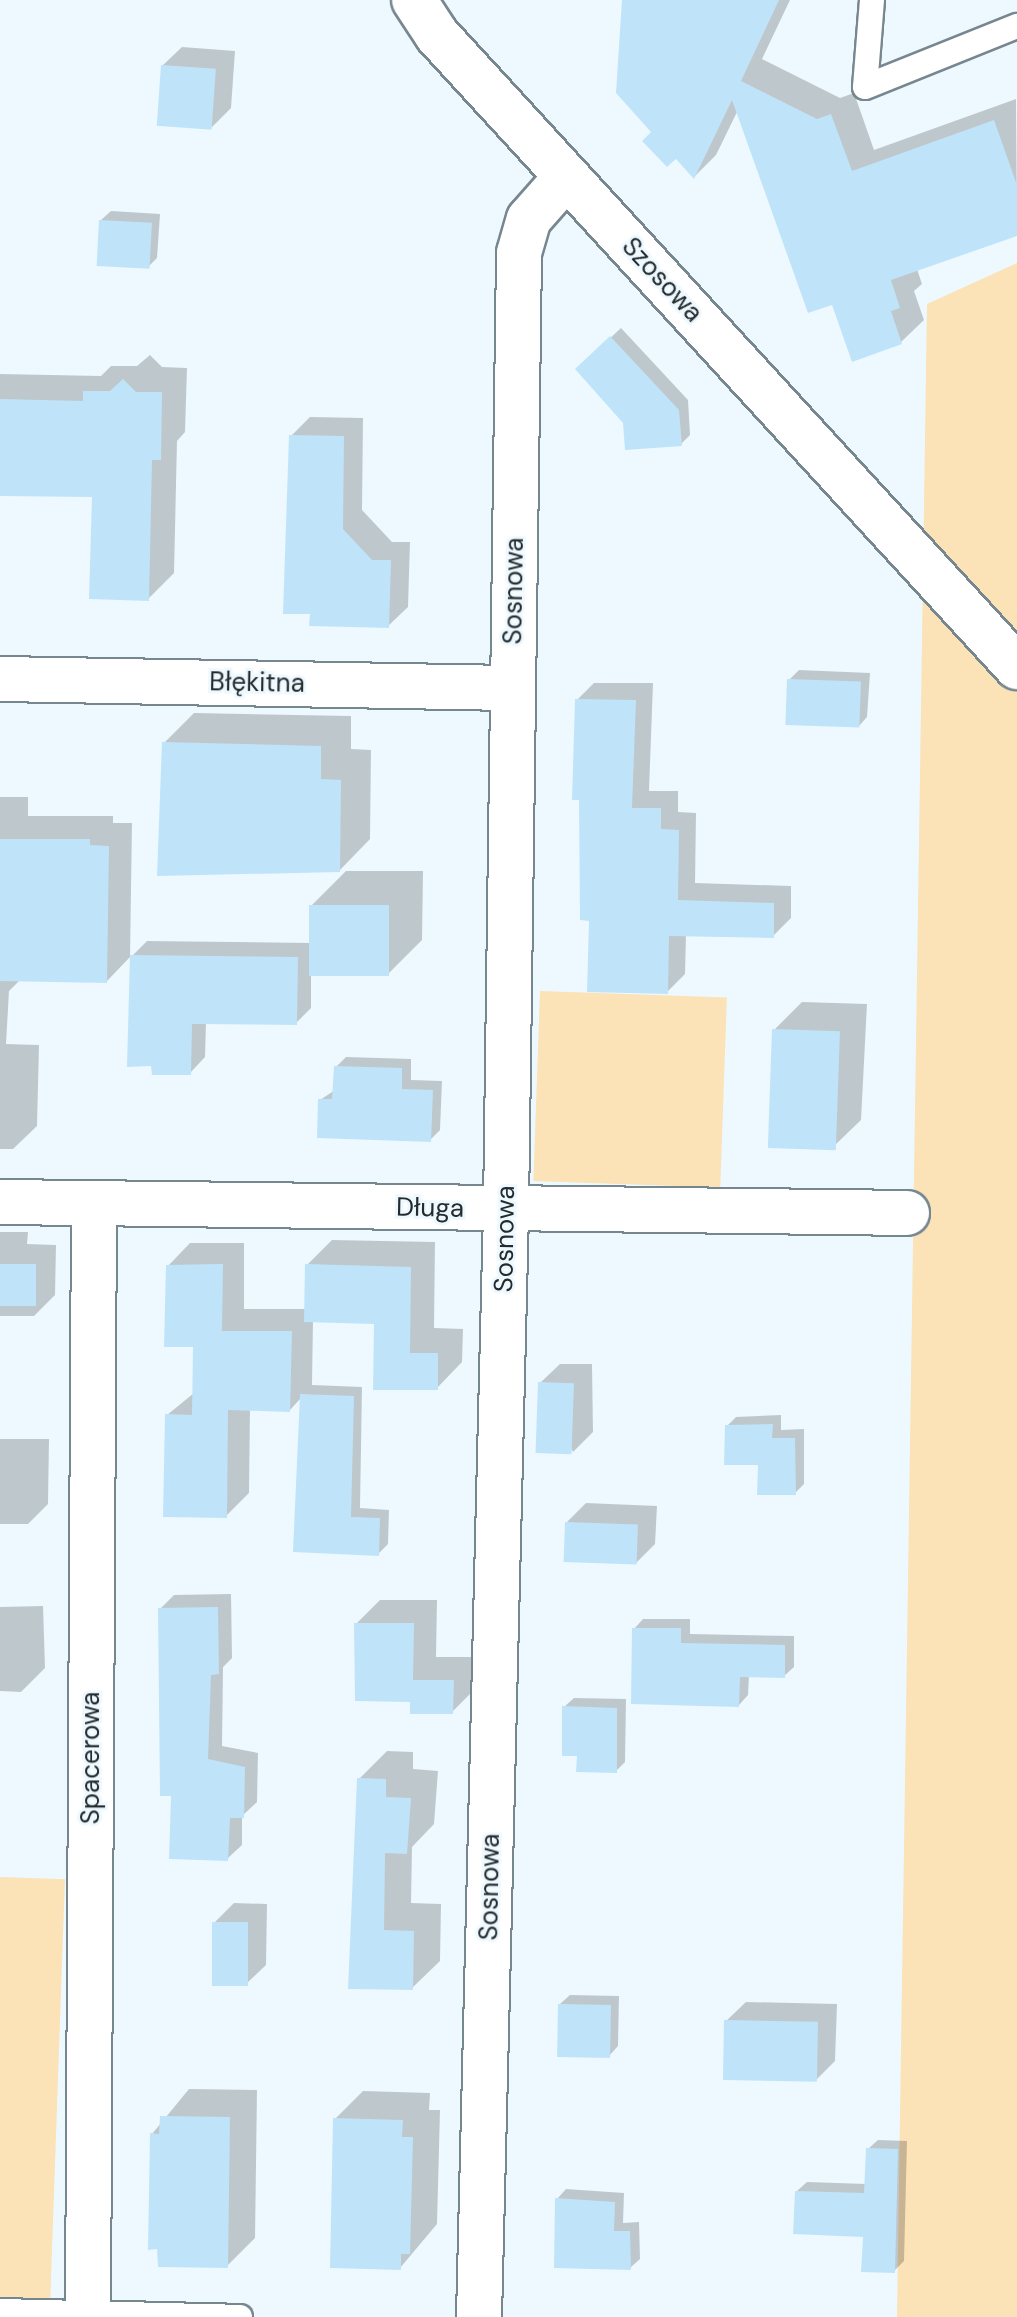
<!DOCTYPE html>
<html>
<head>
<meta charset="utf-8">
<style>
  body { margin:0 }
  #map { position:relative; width:1017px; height:2317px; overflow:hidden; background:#eef9ff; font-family:"DM Sans",sans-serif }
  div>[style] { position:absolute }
  .green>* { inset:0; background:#fbe2b7; transform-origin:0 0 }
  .shadow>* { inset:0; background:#0003 }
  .building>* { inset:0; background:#bfe4f9; transform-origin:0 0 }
  .roads { filter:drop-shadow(2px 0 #778790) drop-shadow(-2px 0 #778790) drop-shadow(0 2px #778790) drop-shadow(0 -2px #778790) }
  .service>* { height:24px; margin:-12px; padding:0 12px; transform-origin:12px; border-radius:12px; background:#fff }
  .minor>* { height:44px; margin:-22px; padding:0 22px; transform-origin:22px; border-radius:22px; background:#fff }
  .tertiary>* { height:44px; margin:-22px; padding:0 22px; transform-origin:22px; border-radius:22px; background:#fff }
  span { translate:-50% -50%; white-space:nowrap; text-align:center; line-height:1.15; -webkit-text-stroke:6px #eef9ff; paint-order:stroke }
  .street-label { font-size:26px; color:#242b2e }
</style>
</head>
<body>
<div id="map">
  <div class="green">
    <div style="clip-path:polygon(1017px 263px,1017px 2317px,897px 2317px,927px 304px)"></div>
    <div style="left:540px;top:991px;width:187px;height:190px;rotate:2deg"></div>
    <div style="left:0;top:1877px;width:65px;height:420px;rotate:2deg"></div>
  </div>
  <div class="shadow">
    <div style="clip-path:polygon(624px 0,790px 0,762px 59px,840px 98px,854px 93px,874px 150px,1016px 99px,1017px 234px,917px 269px,922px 284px,914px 291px,924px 320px,901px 342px,833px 302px,738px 110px,716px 155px,694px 177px,654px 132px)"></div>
    <div style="clip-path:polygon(182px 47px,235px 51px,231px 108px,212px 127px,162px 66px)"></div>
    <div style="clip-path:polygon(111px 211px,160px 214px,157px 258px,148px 267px,101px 220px)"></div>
    <div style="clip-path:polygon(621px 328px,688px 400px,690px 435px,681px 444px,577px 369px)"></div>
    <div style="clip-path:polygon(150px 355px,162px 367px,187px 368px,185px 432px,177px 441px,174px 573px,148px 599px,94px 495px,0 494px,0 374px,101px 376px,111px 366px,137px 366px)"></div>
    <div style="clip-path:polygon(310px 417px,363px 418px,362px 510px,392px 542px,410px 542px,408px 607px,388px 626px,291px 436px)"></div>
    <div style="clip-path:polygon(799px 670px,870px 673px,867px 717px,858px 727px,789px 680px)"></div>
    <div style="clip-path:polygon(594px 683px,653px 683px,649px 791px,678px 791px,678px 812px,696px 813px,695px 883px,791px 886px,791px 918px,773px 936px,686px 934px,685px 974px,667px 992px,591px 919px,577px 700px)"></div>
    <div style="clip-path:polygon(194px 713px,351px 716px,351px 749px,371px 750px,370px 839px,340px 870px,164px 743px)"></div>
    <div style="clip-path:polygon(0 797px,28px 797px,28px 816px,113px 816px,113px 823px,132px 823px,130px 957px,107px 981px,20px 980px,9px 991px,6px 1044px,39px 1045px,37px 1126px,13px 1149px,0 1149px)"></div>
    <div style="clip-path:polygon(346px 871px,423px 871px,422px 940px,388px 974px,311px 974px,311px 1008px,296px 1023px,206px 1022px,205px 1057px,190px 1073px,132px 956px,147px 941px,312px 943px,311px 906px)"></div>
    <div style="clip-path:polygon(802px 1002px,867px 1004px,861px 1120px,833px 1147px,774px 1030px)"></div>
    <div style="clip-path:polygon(346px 1057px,411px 1059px,411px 1080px,442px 1081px,440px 1130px,430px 1140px,320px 1100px,335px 1090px,336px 1067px)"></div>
    <div style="clip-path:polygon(0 1232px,28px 1232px,27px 1244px,56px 1245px,55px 1295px,34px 1316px,0 1316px)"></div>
    <div style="clip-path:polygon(332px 1240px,435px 1242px,434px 1328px,463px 1329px,462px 1362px,437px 1388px,376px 1322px,313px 1320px,312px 1385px,362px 1387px,360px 1508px,389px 1510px,388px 1544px,378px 1554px,295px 1550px,301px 1398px,290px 1410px,250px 1409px,249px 1493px,226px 1516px,167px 1415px,194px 1393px,195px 1345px,168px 1266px,190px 1243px,244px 1243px,244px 1309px,307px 1309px,307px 1265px)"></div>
    <div style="clip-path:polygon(560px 1364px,592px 1364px,593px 1432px,573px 1452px,540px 1383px)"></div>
    <div style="clip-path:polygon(781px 1415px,781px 1430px,804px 1429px,804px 1484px,795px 1493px,727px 1426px,736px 1417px)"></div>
    <div style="clip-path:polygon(0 1439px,49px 1439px,48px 1504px,28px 1524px,0 1524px)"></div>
    <div style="clip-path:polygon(586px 1503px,657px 1506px,655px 1544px,636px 1563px,567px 1522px)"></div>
    <div style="clip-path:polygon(231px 1594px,232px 1658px,223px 1667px,222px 1746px,258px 1753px,257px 1802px,242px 1816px,242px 1845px,228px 1858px,173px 1794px,160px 1609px,174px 1595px)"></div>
    <div style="clip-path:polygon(380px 1600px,437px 1600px,436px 1657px,476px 1657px,476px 1688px,452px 1712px,412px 1700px,356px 1624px)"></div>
    <div style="clip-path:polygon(43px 1606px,45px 1668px,21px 1692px,0 1691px,0 1607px)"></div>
    <div style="clip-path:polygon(643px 1619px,690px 1619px,690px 1634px,794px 1636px,794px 1667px,784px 1676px,749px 1675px,748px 1695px,739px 1705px,634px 1629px)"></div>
    <div style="clip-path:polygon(574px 1698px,626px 1699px,625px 1762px,616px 1771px,579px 1754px,564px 1707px)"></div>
    <div style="clip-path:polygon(387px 1751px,413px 1752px,413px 1769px,438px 1771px,434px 1824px,412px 1847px,411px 1903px,441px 1904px,440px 1961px,412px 1988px,350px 1987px,359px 1779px)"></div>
    <div style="clip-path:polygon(234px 1903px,267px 1904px,266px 1965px,246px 1984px,214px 1923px)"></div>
    <div style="clip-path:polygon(570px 1995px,619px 1996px,618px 2046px,609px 2056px,560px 2004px)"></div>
    <div style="clip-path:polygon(746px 2002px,837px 2004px,835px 2061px,815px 2081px,726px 2021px)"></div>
    <div style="clip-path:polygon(189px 2089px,257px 2090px,255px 2238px,227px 2266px,152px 2134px)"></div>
    <div style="clip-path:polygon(363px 2091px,430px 2093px,429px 2110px,440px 2110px,437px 2224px,400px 2268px,335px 2119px)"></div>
    <div style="clip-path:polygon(878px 2140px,907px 2141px,904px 2261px,894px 2271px,865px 2235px,797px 2191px,807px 2182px,867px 2184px,868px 2149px)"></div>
    <div style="clip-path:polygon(566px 2189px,624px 2193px,623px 2223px,639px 2222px,640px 2259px,630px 2268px,557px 2199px)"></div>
  </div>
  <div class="building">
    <div style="clip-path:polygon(622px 0,779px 0,741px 81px,817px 119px,831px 114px,852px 171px,994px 120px,1017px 185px,1017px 236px,891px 280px,900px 308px,891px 311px,902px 344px,852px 362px,832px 305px,808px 313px,732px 100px,694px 179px,676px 159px,667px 167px,642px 141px,651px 132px,616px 93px)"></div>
    <div style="left:161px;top:65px;width:55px;height:61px;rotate:4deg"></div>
    <div style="left:99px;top:220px;width:53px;height:46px;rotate:3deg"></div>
    <div style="clip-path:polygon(610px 336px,679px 410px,682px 446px,625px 450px,623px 423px,575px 369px)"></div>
    <div style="clip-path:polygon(123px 379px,136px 392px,162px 392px,161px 460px,152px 460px,149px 601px,89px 599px,92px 497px,0 496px,0 399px,83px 401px,83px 391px,110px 391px)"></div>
    <div style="clip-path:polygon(289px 435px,344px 436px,343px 529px,372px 560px,391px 560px,389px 628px,309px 626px,310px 614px,283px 614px)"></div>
    <div style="left:787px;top:679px;width:74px;height:46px;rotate:2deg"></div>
    <div style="clip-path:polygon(575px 699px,636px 700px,632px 808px,661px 808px,661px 829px,679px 830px,678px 900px,774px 903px,774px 938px,669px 936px,668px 994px,587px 992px,589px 921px,580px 920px,579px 800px,572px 800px)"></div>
    <div style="clip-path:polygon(162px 742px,321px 746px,321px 779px,341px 780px,340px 872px,157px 876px)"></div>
    <div style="clip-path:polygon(0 839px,90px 839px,90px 845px,109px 846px,107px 983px,0 981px)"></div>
    <div style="left:309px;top:905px;width:80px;height:71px"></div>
    <div style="clip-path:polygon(130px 955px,298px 957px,297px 1025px,192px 1024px,191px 1075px,152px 1075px,151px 1066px,127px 1067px)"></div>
    <div style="left:772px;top:1029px;width:68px;height:119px;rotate:2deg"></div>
    <div style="clip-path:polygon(334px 1066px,402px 1068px,402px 1089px,433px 1090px,431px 1142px,317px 1138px,318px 1099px,332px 1099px)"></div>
    <div style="left:0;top:1264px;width:36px;height:42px"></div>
    <div style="clip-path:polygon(223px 1264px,222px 1331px,292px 1331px,290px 1412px,228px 1410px,227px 1518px,163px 1517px,165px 1414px,192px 1415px,193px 1347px,164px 1347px,166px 1265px)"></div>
    <div style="clip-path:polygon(305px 1264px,411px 1267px,410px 1353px,438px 1353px,438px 1390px,373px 1390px,374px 1324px,304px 1322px)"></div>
    <div style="left:538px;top:1382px;width:36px;height:71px;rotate:2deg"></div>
    <div style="clip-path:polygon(300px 1394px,354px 1396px,351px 1517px,380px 1518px,379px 1556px,293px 1552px)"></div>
    <div style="clip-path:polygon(773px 1424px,772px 1438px,795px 1438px,796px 1495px,757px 1495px,758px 1465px,724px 1465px,725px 1425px)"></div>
    <div style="left:565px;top:1522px;width:73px;height:40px;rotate:2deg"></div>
    <div style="clip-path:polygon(218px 1607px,219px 1674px,211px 1675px,208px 1759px,245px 1767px,244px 1818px,230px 1818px,228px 1861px,169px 1859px,171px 1796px,160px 1796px,158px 1608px)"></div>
    <div style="clip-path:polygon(354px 1623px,414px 1623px,413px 1680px,454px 1680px,453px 1714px,410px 1714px,410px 1702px,355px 1701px)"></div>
    <div style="clip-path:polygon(632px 1628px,681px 1628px,681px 1643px,785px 1645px,785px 1678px,740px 1677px,739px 1707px,631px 1704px)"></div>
    <div style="clip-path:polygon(562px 1706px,617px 1708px,617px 1773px,576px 1772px,577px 1756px,562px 1756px)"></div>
    <div style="clip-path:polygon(357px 1778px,386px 1779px,386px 1797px,411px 1798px,407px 1854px,385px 1853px,384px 1930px,414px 1931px,413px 1990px,348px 1989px)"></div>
    <div style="left:212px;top:1922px;width:36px;height:64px"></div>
    <div style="left:558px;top:2004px;width:53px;height:53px;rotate:1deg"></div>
    <div style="left:724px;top:2020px;width:94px;height:60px;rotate:1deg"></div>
    <div style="clip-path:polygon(160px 2116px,230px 2117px,228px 2268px,158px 2267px,157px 2249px,148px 2250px,150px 2133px,159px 2134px)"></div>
    <div style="clip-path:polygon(333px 2118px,403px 2120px,402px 2137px,413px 2137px,410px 2254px,401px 2254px,401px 2270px,330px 2268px)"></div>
    <div style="clip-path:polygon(866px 2148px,898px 2149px,895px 2273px,861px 2272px,863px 2237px,793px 2234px,795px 2191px,864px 2193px)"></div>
    <div style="clip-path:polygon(555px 2198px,615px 2202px,614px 2231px,630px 2231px,631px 2270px,554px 2268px)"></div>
  </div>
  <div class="roads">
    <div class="service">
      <div style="left:872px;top:0;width:87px;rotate:94.6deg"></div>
      <div style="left:865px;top:87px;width:164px;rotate:-21.9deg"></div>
      <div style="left:0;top:2311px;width:240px;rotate:1.4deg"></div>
    </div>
    <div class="minor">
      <div style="left:0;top:679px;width:513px;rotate:1.01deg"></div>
      <div style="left:0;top:1202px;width:907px;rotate:0.69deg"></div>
      <div style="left:88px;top:2313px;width:1110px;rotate:-89.69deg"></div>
      <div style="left:479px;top:2317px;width:1108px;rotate:-88.6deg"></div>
      <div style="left:506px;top:1209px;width:956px;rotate:-89.22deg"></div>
      <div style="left:519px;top:253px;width:35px;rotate:-74deg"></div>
      <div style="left:529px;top:219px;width:56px;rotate:-48.6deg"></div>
    </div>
    <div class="tertiary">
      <div style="left:414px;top:0;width:42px;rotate:56.7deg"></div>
      <div style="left:437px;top:35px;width:858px;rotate:47.46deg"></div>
    </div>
  </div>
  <div class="street-label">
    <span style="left:662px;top:280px;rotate:47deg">Szosowa</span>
    <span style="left:514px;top:591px;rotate:-89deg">Sosnowa</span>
    <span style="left:257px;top:683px;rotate:1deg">Błękitna</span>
    <span style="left:430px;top:1208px;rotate:1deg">Długa</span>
    <span style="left:505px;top:1239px;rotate:-89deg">Sosnowa</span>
    <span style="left:91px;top:1758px;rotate:-90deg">Spacerowa</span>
    <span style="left:490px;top:1887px;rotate:-89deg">Sosnowa</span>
  </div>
</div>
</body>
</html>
